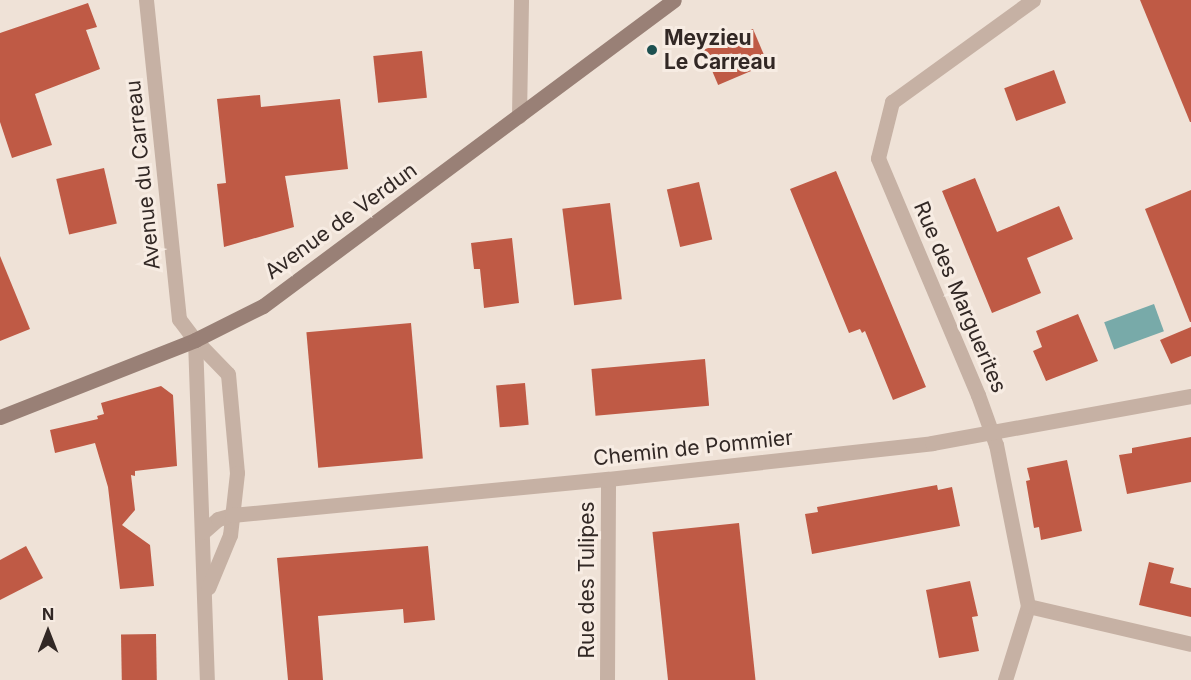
<!DOCTYPE html>
<html>
<head>
<meta charset="utf-8">
<style>
  body { margin:0 }
  #map { position:relative; width:1191px; height:680px; overflow:hidden; background:#efe2d7; font-family:Inter,sans-serif }
  div>[style] { position:absolute }
  .water>* { inset:0; background:#78aaa9; transform-origin:0 0 }
  .building>* { inset:0; background:#bf5a45; transform-origin:0 0 }
  .service>* { height:15px; margin:-7.5px; padding:0 7.5px; transform-origin:7.5px; border-radius:7.5px; background:#c6b1a4 }
  .minor>* { height:15px; margin:-7.5px; padding:0 7.5px; transform-origin:7.5px; border-radius:7.5px; background:#c6b1a4 }
  .tertiary>* { height:15px; margin:-7.5px; padding:0 7.5px; transform-origin:7.5px; border-radius:7.5px; background:#c6b1a4 }
  .secondary>* { height:15px; margin:-7.5px; padding:0 7.5px; transform-origin:7.5px; border-radius:7.5px; background:#998076 }
  .dots>* { width:16px; height:16px; translate:-50% -50%; box-sizing:border-box; border:3px solid #f7ece3; border-radius:50% }
  span { translate:-50% -50%; white-space:nowrap; text-align:center; line-height:1.15; -webkit-text-stroke:6px #f7ece3; paint-order:stroke }
  .poi-label { font-size:21px; color:#322825; font-weight:700 }
  .left { translate:0 -50%; text-align:left }
  .street-label { font-size:21px; color:#322825 }
  .north { position:absolute; left:18px; top:602px; width:60px; height:60px; -webkit-text-stroke:4px #f7ece3; paint-order:stroke; rotate:0deg; font-size:16px; font-weight:700; line-height:24px; text-align:center; color:#322825 }
  .north::after { content:''; display:block; margin:auto; width:21px; height:27px; background:#322825; clip-path:polygon(50% 0,100% 100%,50% 72%,0 100%) }
</style>
</head>
<body>
<div id="map">
  <div class="water">
    <div style="left:1154px;top:304px;width:29px;height:53px;rotate:70deg"></div>
  </div>
  <div class="building">
    <div style="clip-path:polygon(1140px 0,1191px 0,1191px 122px,1190px 122px)"></div>
    <div style="clip-path:polygon(88px 3px,97px 27px,86px 30px,100px 69px,35px 94px,52px 145px,12px 158px,0 122px,0 33px)"></div>
    <div style="left:753px;top:29px;width:38px;height:54px;rotate:67deg"></div>
    <div style="left:422px;top:51px;width:47px;height:49px;rotate:84deg"></div>
    <div style="left:1054px;top:70px;width:35px;height:53px;rotate:70deg"></div>
    <div style="clip-path:polygon(260px 95px,261px 107px,340px 99px,348px 169px,285px 176px,294px 227px,224px 247px,217px 184px,226px 183px,217px 99px)"></div>
    <div style="left:104px;top:168px;width:57px;height:49px;rotate:77deg"></div>
    <div style="clip-path:polygon(836px 171px,926px 387px,893px 400px,865px 331px,862px 333px,860px 329px,849px 333px,790px 189px)"></div>
    <div style="clip-path:polygon(975px 178px,997px 232px,1059px 206px,1073px 239px,1027px 258px,1041px 293px,992px 313px,942px 191px)"></div>
    <div style="left:699px;top:182px;width:59px;height:33px;rotate:77deg"></div>
    <div style="clip-path:polygon(1191px 190px,1191px 322px,1190px 322px,1145px 209px)"></div>
    <div style="left:610px;top:203px;width:97px;height:48px;rotate:83deg"></div>
    <div style="clip-path:polygon(512px 238px,519px 303px,484px 308px,480px 269px,474px 269px,471px 243px)"></div>
    <div style="clip-path:polygon(0 256px,30px 329px,0 341px)"></div>
    <div style="clip-path:polygon(1078px 314px,1098px 361px,1046px 381px,1033px 351px,1042px 347px,1036px 331px)"></div>
    <div style="left:411px;top:323px;width:136px;height:105px;rotate:85deg"></div>
    <div style="clip-path:polygon(1191px 327px,1191px 356px,1171px 364px,1160px 340px)"></div>
    <div style="left:705px;top:359px;width:47px;height:114px;rotate:85deg"></div>
    <div style="left:525px;top:383px;width:42px;height:29px;rotate:85deg"></div>
    <div style="clip-path:polygon(161px 386px,173px 395px,177px 466px,135px 471px,135px 476px,131px 475px,135px 510px,122px 525px,150px 545px,154px 586px,120px 589px,108px 487px,95px 443px,55px 453px,50px 430px,98px 419px,97px 416px,104px 414px,101px 403px)"></div>
    <div style="clip-path:polygon(1191px 437px,1191px 482px,1127px 494px,1119px 455px,1132px 453px,1132px 448px)"></div>
    <div style="clip-path:polygon(1067px 460px,1082px 531px,1041px 540px,1039px 527px,1034px 528px,1026px 481px,1030px 480px,1027px 468px)"></div>
    <div style="clip-path:polygon(937px 485px,938px 490px,952px 487px,960px 526px,812px 554px,805px 514px,818px 512px,817px 507px)"></div>
    <div style="left:739px;top:523px;width:158px;height:87px;rotate:84deg"></div>
    <div style="clip-path:polygon(26px 546px,43px 578px,0 600px,0 560px)"></div>
    <div style="clip-path:polygon(428px 546px,435px 620px,404px 623px,403px 609px,318px 616px,323px 680px,288px 680px,277px 558px)"></div>
    <div style="clip-path:polygon(1149px 562px,1174px 568px,1170px 583px,1191px 588px,1191px 617px,1139px 605px)"></div>
    <div style="clip-path:polygon(970px 581px,978px 616px,972px 617px,979px 651px,939px 658px,926px 590px)"></div>
    <div style="left:156px;top:634px;width:46px;height:35px;rotate:89deg"></div>
  </div>
  <div class="service">
    <div style="left:519px;top:116px;width:116px;rotate:-89deg"></div>
  </div>
  <div class="minor">
    <div style="left:146px;top:0;width:321px;rotate:84.1deg"></div>
    <div style="left:179px;top:319px;width:26px;rotate:53deg"></div>
    <div style="left:1028px;top:606px;width:167px;rotate:13.1deg"></div>
    <div style="left:607px;top:680px;width:201px;rotate:-89.7deg"></div>
    <div style="left:1005px;top:680px;width:77px;rotate:-72.7deg"></div>
    <div style="left:1028px;top:606px;width:164px;rotate:-101.2deg"></div>
    <div style="left:996px;top:445px;width:53px;rotate:-109.8deg"></div>
    <div style="left:978px;top:395px;width:257px;rotate:-112.9deg"></div>
    <div style="left:878px;top:158px;width:58px;rotate:-76deg"></div>
    <div style="left:892px;top:102px;width:174px;rotate:-35.9deg"></div>
  </div>
  <div class="tertiary">
    <div style="left:195px;top:340px;width:340px;rotate:88deg"></div>
    <div style="left:195px;top:340px;width:47px;rotate:45.9deg"></div>
    <div style="left:228px;top:374px;width:99px;rotate:84.8deg"></div>
    <div style="left:237px;top:473px;width:62px;rotate:96.4deg"></div>
    <div style="left:230px;top:535px;width:57px;rotate:112.5deg"></div>
    <div style="left:203px;top:532px;width:20px;rotate:-41deg"></div>
    <div style="left:218px;top:519px;width:15px;rotate:-16deg"></div>
    <div style="left:232px;top:515px;width:378px;rotate:-5.5deg"></div>
    <div style="left:608px;top:479px;width:326px;rotate:-6.3deg"></div>
    <div style="left:932px;top:443px;width:263px;rotate:-10.3deg"></div>
  </div>
  <div class="secondary">
    <div style="left:0;top:417px;width:210px;rotate:-21.5deg"></div>
    <div style="left:195px;top:340px;width:76px;rotate:-26.6deg"></div>
    <div style="left:263px;top:306px;width:512px;rotate:-36.67deg"></div>
  </div>
  <div class="dots">
    <div style="left:652px;top:50px;background:#1d5050"></div>
  </div>
  <div class="poi-label">
    <span class="left" style="left:664px;top:50px">Meyzieu<br>Le Carreau</span>
  </div>
  <div class="street-label">
    <span style="left:143px;top:175px;rotate:-96deg">Avenue du Carreau</span>
    <span style="left:341px;top:221px;rotate:-36deg">Avenue de Verdun</span>
    <span style="left:960px;top:297px;rotate:67deg">Rue des Marguerites</span>
    <span style="left:693px;top:448px;rotate:-6deg">Chemin de Pommier</span>
    <span style="left:587px;top:580px;rotate:-90deg">Rue des Tulipes</span>
  </div>
  <div class="north">N</div>
</div>
</body>
</html>
